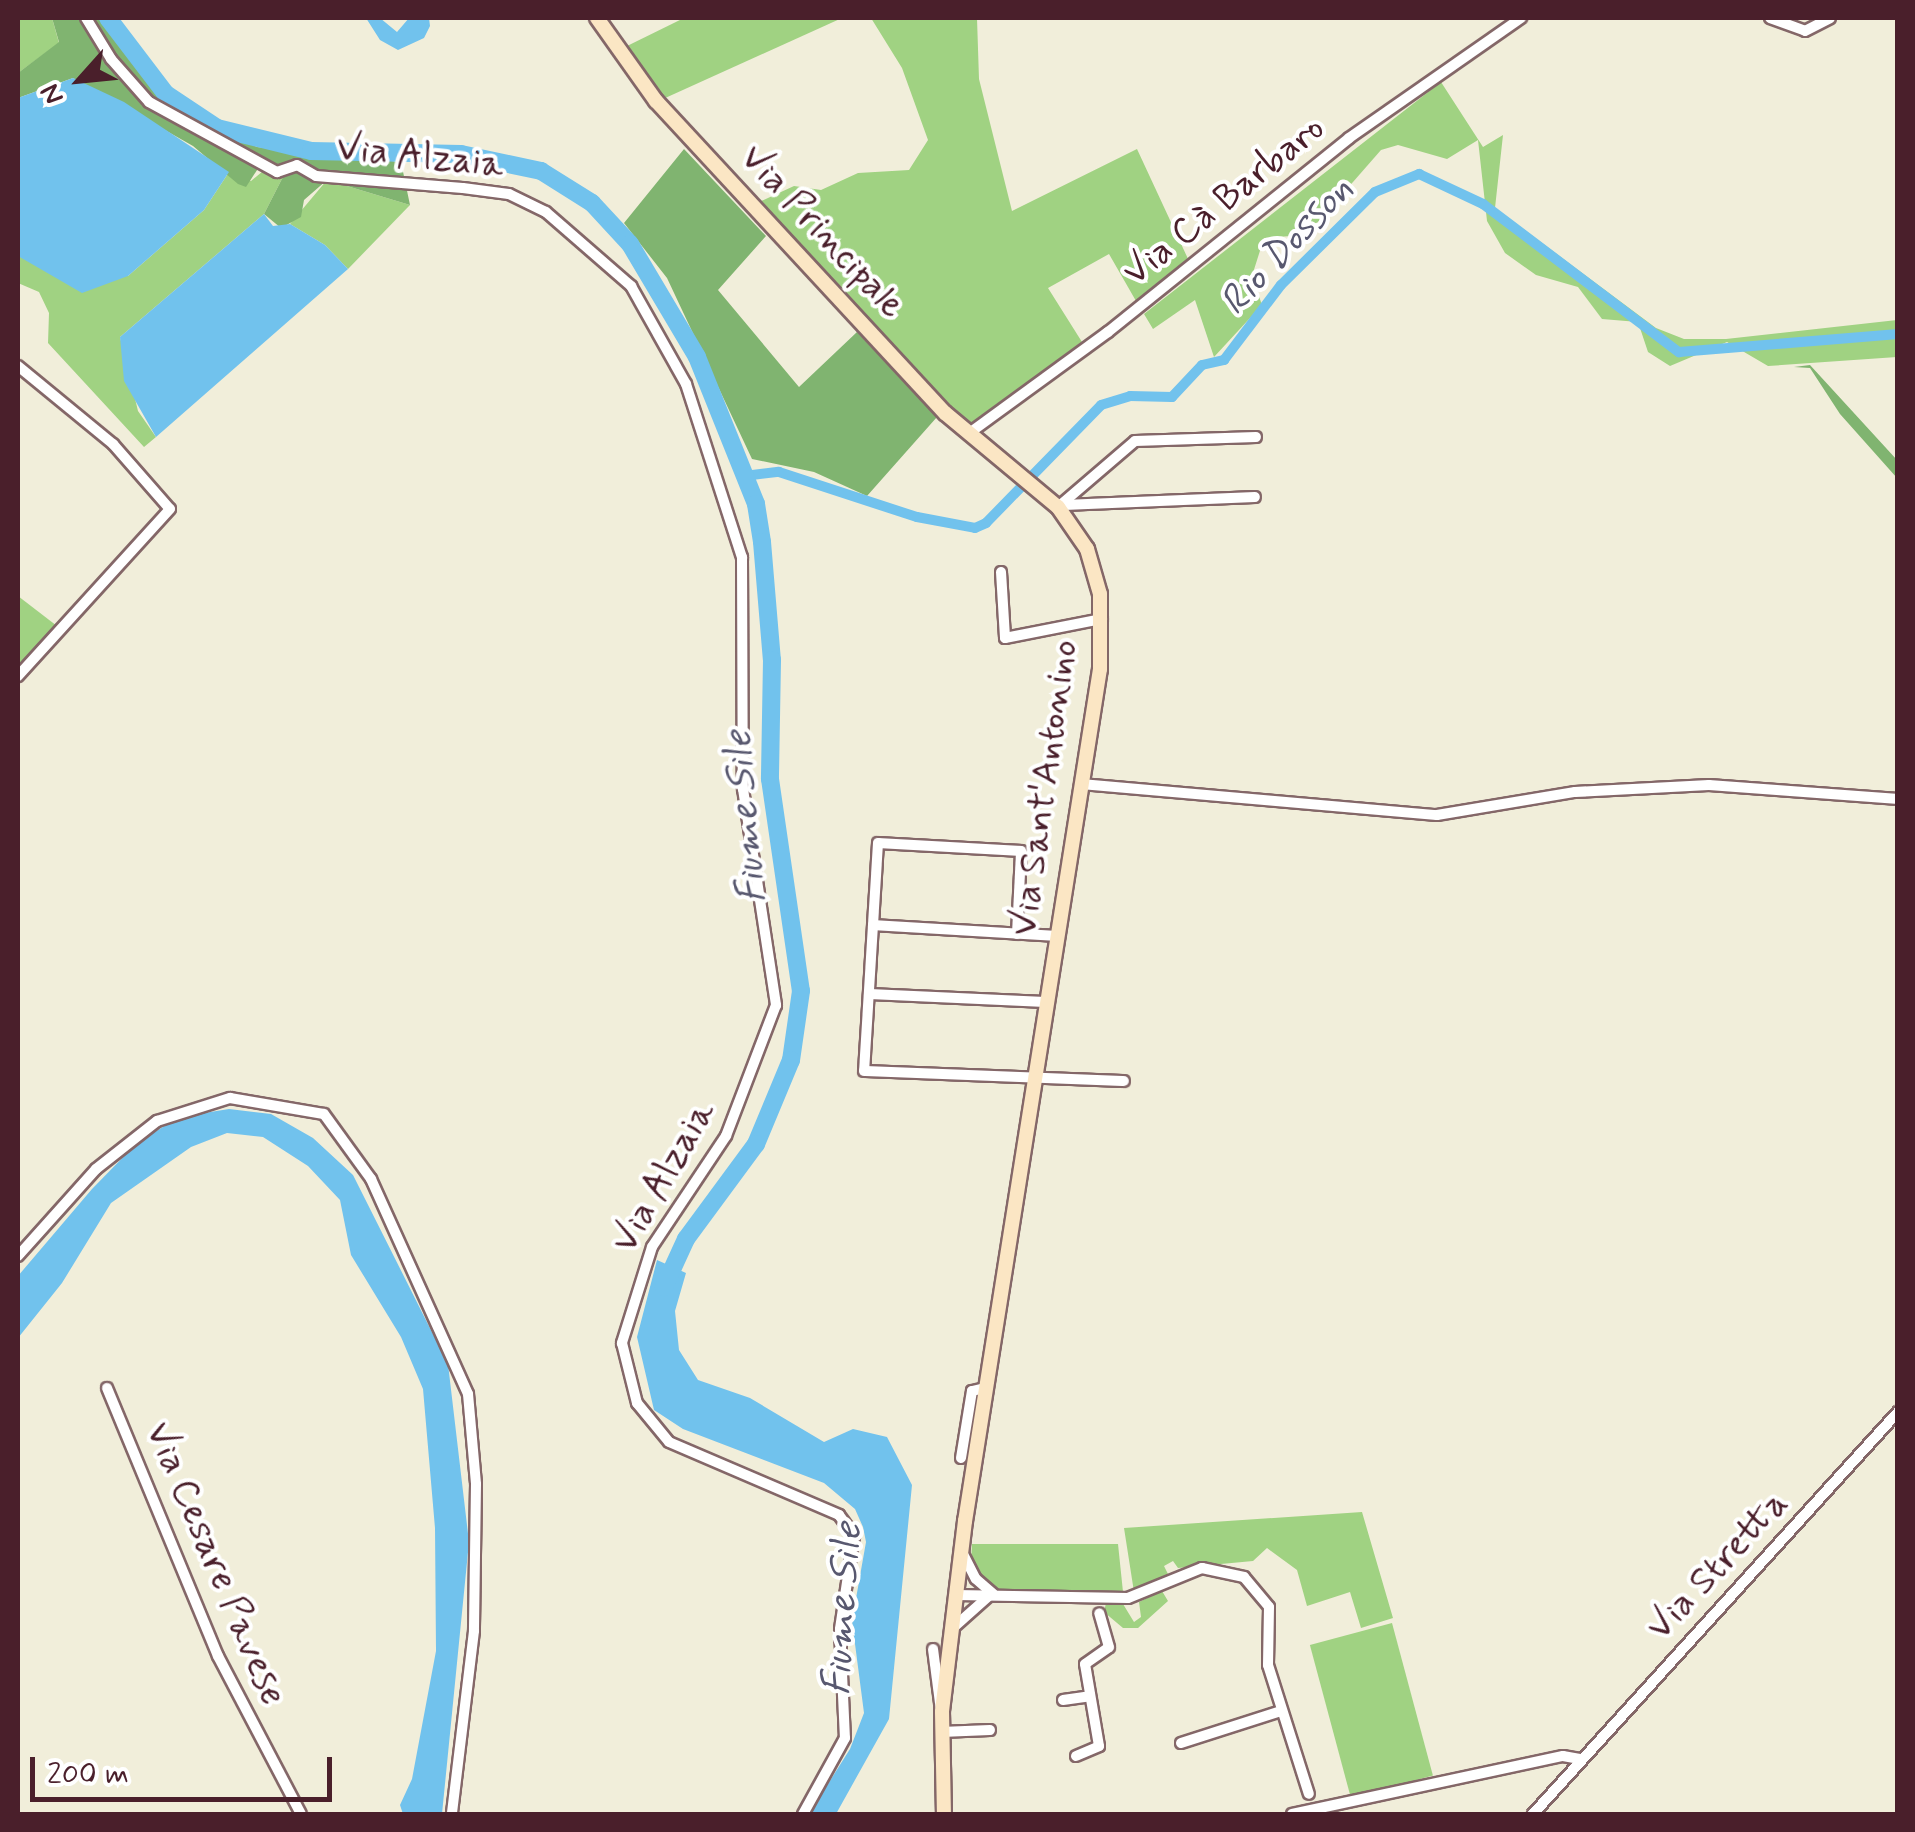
<!DOCTYPE html>
<meta charset="utf-8">
<style>
body{margin:0}
#map{position:relative;width:1915px;height:1832px;overflow:hidden;background:#f1eeda;font-family:Mynerve,sans-serif}
div>[style]{position:absolute}
.green>*{inset:0;background:#a0d282;transform-origin:0 0}
.forest>*{inset:0;background:#80b470}
.water>*{inset:0;background:#71c2ed}
.canal>*{height:10px;margin:-5px;padding:0 5px;transform-origin:5px;border-radius:5px;background:#71c2ed}
.river>*{height:18px;margin:-9px;padding:0 9px;transform-origin:9px;border-radius:9px;background:#71c2ed}
.roads{filter:drop-shadow(2px 0 #846768) drop-shadow(-2px 0 #846768) drop-shadow(0 2px #846768) drop-shadow(0 -2px #846768)}
.street>*{height:10px;margin:-5px;padding:0 5px;transform-origin:5px;border-radius:5px;background:#fff}
.secondary>*{height:14px;margin:-7px;padding:0 7px;transform-origin:7px;border-radius:7px;background:#fbe6c4}
span{translate:-50% -50%;white-space:nowrap;text-align:center;line-height:1.15;-webkit-text-stroke:8px #fff;paint-order:stroke}
.street-label{font-size:38px;color:#4a1f2b}
.water-label{font-size:40px;color:#58586f;font-style:italic}
.frame{position:absolute;inset:0;border:20px solid #4a1f2b;pointer-events:none}
.north{position:absolute;left:30px;top:30px;width:100px;height:100px;-webkit-text-stroke:8px #fff;paint-order:stroke;rotate:243deg;font-size:28px;font-weight:700;line-height:40px;text-align:center;color:#4a1f2b}
.north::after{content:'';display:block;margin:auto;width:35px;height:45px;background:#4a1f2b;clip-path:polygon(50% 0,100% 100%,50% 72%,0 100%)}
.scale{position:absolute;left:30px;top:1757px;width:302px;height:45px;box-sizing:border-box;border:5px solid #4a1f2b;border-top:0;padding-left:12px;font-size:30px;line-height:35px;white-space:nowrap;color:#4a1f2b;-webkit-text-stroke:8px #fff;paint-order:stroke}
</style>
<div id="map">
<div class="green">
<i style="clip-path:polygon(18px 18px,52px 18px,59px 43px,18px 73px)"></i>
<i style="clip-path:polygon(684px 18px,842px 18px,663px 99px,625px 47px)"></i>
<i style="clip-path:polygon(871px 18px,977px 18px,979px 79px,1012px 211px,1137px 149px,1189px 261px,1136px 301px,1109px 254px,1048px 288px,1082px 342px,969px 425px,759px 202px,794px 186px,821px 190px,858px 173px,909px 170px,928px 140px,902px 68px)"></i>
<i style="clip-path:polygon(1441px 82px,1483px 147px,1503px 135px,1495px 208px,1656px 328px,1684px 339px,1726px 339px,1897px 320px,1897px 357px,1768px 366px,1727px 342px,1670px 366px,1648px 352px,1638px 322px,1602px 319px,1578px 287px,1536px 275px,1505px 253px,1487px 221px,1478px 140px,1447px 159px,1398px 145px,1381px 150px,1318px 222px,1291px 236px,1264px 238px,1252px 276px,1262px 305px,1214px 357px,1195px 300px,1153px 329px,1144px 314px)"></i>
<i style="clip-path:polygon(274px 162px,286px 171px,264px 214px,120px 337px,138px 411px,156px 437px,144px 447px,48px 343px,49px 313px,39px 292px,18px 283px,18px 256px,128px 276px,204px 210px,229px 172px,251px 181px)"></i>
<i style="clip-path:polygon(327px 180px,410px 205px,348px 269px,325px 245px,290px 224px)"></i>
<i style="clip-path:polygon(18px 596px,57px 626px,18px 670px)"></i>
<i style="clip-path:polygon(1362px 1512px,1393px 1618px,1361px 1628px,1350px 1592px,1307px 1606px,1297px 1570px,1267px 1548px,1253px 1561px,1178px 1568px,1173px 1561px,1164px 1566px,1169px 1576px,1134px 1592px,1124px 1528px)"></i>
<i style="clip-path:polygon(972px 1544px,1118px 1544px,1123px 1592px,996px 1589px,983px 1582px,971px 1562px)"></i>
<i style="clip-path:polygon(1162px 1591px,1168px 1601px,1138px 1628px,1123px 1628px,1104px 1612px,1106px 1603px,1123px 1604px,1134px 1622px,1141px 1617px,1139px 1602px)"></i>
<i style="left:1392px;top:1623px;width:158px;height:85px;rotate:75deg"></i>
</div>
<div class="forest">
<i style="clip-path:polygon(52px 18px,100px 18px,167px 99px,257px 147px,401px 162px,410px 205px,327px 180px,304px 200px,301px 217px,281px 228px,264px 214px,286px 171px,282px 164px,259px 167px,246px 187px,238px 184px,193px 146px,73px 78px,18px 98px,18px 73px,59px 42px)"></i>
<i style="clip-path:polygon(684px 149px,766px 236px,718px 290px,799px 387px,857px 332px,937px 417px,867px 496px,814px 472px,752px 459px,667px 278px,624px 223px)"></i>
<i style="clip-path:polygon(1810px 365px,1897px 460px,1897px 478px,1840px 414px,1810px 368px,1794px 367px)"></i>
</div>
<div class="water">
<i style="clip-path:polygon(366px 18px,380px 18px,397px 32px,409px 18px,429px 18px,430px 26px,424px 38px,398px 50px,380px 40px)"></i>
<i style="clip-path:polygon(73px 78px,124px 102px,229px 172px,204px 210px,128px 276px,82px 293px,18px 256px,18px 98px)"></i>
<i style="clip-path:polygon(264px 214px,273px 226px,290px 224px,325px 245px,348px 269px,156px 437px,124px 381px,120px 337px)"></i>
<i style="clip-path:polygon(229px 1109px,271px 1114px,313px 1138px,353px 1175px,448px 1364px,469px 1542px,442px 1814px,403px 1814px,400px 1805px,412px 1779px,436px 1651px,435px 1528px,423px 1389px,401px 1337px,351px 1255px,340px 1200px,308px 1166px,263px 1137px,227px 1133px,191px 1147px,111px 1203px,62px 1283px,18px 1338px,18px 1276px,92px 1189px,137px 1143px,179px 1117px)"></i>
<i style="clip-path:polygon(657px 1260px,686px 1273px,675px 1311px,679px 1350px,698px 1380px,750px 1398px,824px 1442px,853px 1429px,887px 1437px,912px 1485px,889px 1719px,836px 1814px,809px 1814px,850px 1749px,864px 1713px,852px 1621px,866px 1542px,863px 1527px,855px 1509px,824px 1483px,683px 1429px,654px 1410px,637px 1337px)"></i>
</div>
<div class="canal">
<i style="left:744px;top:476px;width:35px;rotate:-7deg"></i>
<i style="left:779px;top:472px;width:145px;rotate:18.1deg"></i>
<i style="left:917px;top:517px;width:59px;rotate:10.7deg"></i>
<i style="left:975px;top:528px;width:12px;rotate:-24deg"></i>
<i style="left:986px;top:523px;width:165px;rotate:-45.7deg"></i>
<i style="left:1101px;top:405px;width:30px;rotate:-17deg"></i>
<i style="left:1130px;top:396px;width:42px;rotate:1.4deg"></i>
<i style="left:1172px;top:397px;width:44px;rotate:-46.8deg"></i>
<i style="left:1202px;top:365px;width:23px;rotate:-13deg"></i>
<i style="left:1224px;top:360px;width:94px;rotate:-52.8deg"></i>
<i style="left:1281px;top:285px;width:132px;rotate:-44.7deg"></i>
<i style="left:1375px;top:192px;width:48px;rotate:-22.2deg"></i>
<i style="left:1419px;top:174px;width:71px;rotate:25.1deg"></i>
<i style="left:1483px;top:204px;width:246px;rotate:37.1deg"></i>
<i style="left:1679px;top:352px;width:220px;rotate:-4.7deg"></i>
</div>
<div class="river">
<i style="left:108px;top:18px;width:96px;rotate:52.7deg"></i>
<i style="left:166px;top:94px;width:61px;rotate:33.7deg"></i>
<i style="left:217px;top:128px;width:97px;rotate:13.7deg"></i>
<i style="left:311px;top:151px;width:150px;rotate:1.1deg"></i>
<i style="left:461px;top:154px;width:82px;rotate:12deg"></i>
<i style="left:541px;top:171px;width:60px;rotate:32.1deg"></i>
<i style="left:592px;top:203px;width:56px;rotate:47.2deg"></i>
<i style="left:630px;top:244px;width:131px;rotate:59.3deg"></i>
<i style="left:697px;top:357px;width:158px;rotate:68.1deg"></i>
<i style="left:756px;top:504px;width:38px;rotate:81deg"></i>
<i style="left:762px;top:542px;width:118px;rotate:85.2deg"></i>
<i style="left:772px;top:660px;width:119px;rotate:91deg"></i>
<i style="left:770px;top:779px;width:214px;rotate:81.7deg"></i>
<i style="left:801px;top:991px;width:70px;rotate:98.2deg"></i>
<i style="left:791px;top:1060px;width:91px;rotate:112.6deg"></i>
<i style="left:756px;top:1144px;width:118px;rotate:126.4deg"></i>
<i style="left:686px;top:1239px;width:53px;rotate:114.6deg"></i>
</div>
<div class="roads">
<div class="street">
<i style="left:86px;top:18px;width:48px;rotate:58.6deg"></i>
<i style="left:111px;top:59px;width:57px;rotate:48.5deg"></i>
<i style="left:149px;top:102px;width:146px;rotate:28.7deg"></i>
<i style="left:277px;top:172px;width:21px;rotate:-19deg"></i>
<i style="left:297px;top:165px;width:22px;rotate:30deg"></i>
<i style="left:316px;top:176px;width:147px;rotate:4.7deg"></i>
<i style="left:463px;top:188px;width:46px;rotate:7.4deg"></i>
<i style="left:509px;top:194px;width:41px;rotate:25.9deg"></i>
<i style="left:546px;top:212px;width:113px;rotate:41deg"></i>
<i style="left:631px;top:286px;width:112px;rotate:60.7deg"></i>
<i style="left:686px;top:384px;width:182px;rotate:72.1deg"></i>
<i style="left:742px;top:557px;width:232px;rotate:89.8deg"></i>
<i style="left:743px;top:789px;width:219px;rotate:81.3deg"></i>
<i style="left:776px;top:1005px;width:140px;rotate:110.9deg"></i>
<i style="left:726px;top:1136px;width:133px;rotate:123.7deg"></i>
<i style="left:652px;top:1247px;width:101px;rotate:107.4deg"></i>
<i style="left:622px;top:1343px;width:62px;rotate:76deg"></i>
<i style="left:637px;top:1403px;width:50px;rotate:50.6deg"></i>
<i style="left:669px;top:1442px;width:185px;rotate:23.2deg"></i>
<i style="left:839px;top:1515px;width:26px;rotate:54deg"></i>
<i style="left:854px;top:1536px;width:94px;rotate:98.6deg"></i>
<i style="left:840px;top:1629px;width:109px;rotate:87.4deg"></i>
<i style="left:845px;top:1738px;width:87px;rotate:118.9deg"></i>
<i style="left:1770px;top:18px;width:37px;rotate:20deg"></i>
<i style="left:1805px;top:31px;width:28px;rotate:-27deg"></i>
<i style="left:18px;top:366px;width:123px;rotate:39.4deg"></i>
<i style="left:113px;top:444px;width:86px;rotate:48.8deg"></i>
<i style="left:170px;top:509px;width:226px;rotate:132.3deg"></i>
<i style="left:968px;top:434px;width:173px;rotate:-36.1deg"></i>
<i style="left:1108px;top:332px;width:309px;rotate:-38.8deg"></i>
<i style="left:1349px;top:138px;width:210px;rotate:-34.9deg"></i>
<i style="left:1064px;top:505px;width:191px;rotate:-2.4deg"></i>
<i style="left:1058px;top:507px;width:101px;rotate:-40.6deg"></i>
<i style="left:1135px;top:441px;width:121px;rotate:-1.9deg"></i>
<i style="left:1001px;top:572px;width:66px;rotate:86.5deg"></i>
<i style="left:1005px;top:638px;width:99px;rotate:-11.1deg"></i>
<i style="left:1081px;top:784px;width:357px;rotate:5deg"></i>
<i style="left:1437px;top:815px;width:140px;rotate:-9.5deg"></i>
<i style="left:1575px;top:792px;width:134px;rotate:-3deg"></i>
<i style="left:1709px;top:785px;width:190px;rotate:4.2deg"></i>
<i style="left:873px;top:925px;width:184px;rotate:3.4deg"></i>
<i style="left:1017px;top:934px;width:83px;rotate:-87.2deg"></i>
<i style="left:1021px;top:851px;width:143px;rotate:-176.8deg"></i>
<i style="left:878px;top:843px;width:228px;rotate:93.5deg"></i>
<i style="left:864px;top:1071px;width:260px;rotate:2.2deg"></i>
<i style="left:869px;top:994px;width:177px;rotate:2.6deg"></i>
<i style="left:18px;top:1256px;width:117px;rotate:-48.1deg"></i>
<i style="left:96px;top:1169px;width:78px;rotate:-38.2deg"></i>
<i style="left:157px;top:1121px;width:77px;rotate:-17.5deg"></i>
<i style="left:230px;top:1098px;width:95px;rotate:9.7deg"></i>
<i style="left:324px;top:1114px;width:80px;rotate:54.1deg"></i>
<i style="left:371px;top:1179px;width:236px;rotate:65.7deg"></i>
<i style="left:468px;top:1394px;width:90px;rotate:84.9deg"></i>
<i style="left:476px;top:1484px;width:147px;rotate:90.8deg"></i>
<i style="left:474px;top:1631px;width:184px;rotate:96.9deg"></i>
<i style="left:107px;top:1388px;width:290px;rotate:67.5deg"></i>
<i style="left:218px;top:1656px;width:178px;rotate:62.3deg"></i>
<i style="left:961px;top:1458px;width:68px;rotate:-80.7deg"></i>
<i style="left:972px;top:1391px;width:13px;rotate:-13deg"></i>
<i style="left:962px;top:1552px;width:30px;rotate:63deg"></i>
<i style="left:976px;top:1579px;width:23px;rotate:41deg"></i>
<i style="left:956px;top:1595px;width:172px;rotate:1deg"></i>
<i style="left:1128px;top:1598px;width:80px;rotate:-22.1deg"></i>
<i style="left:1202px;top:1568px;width:43px;rotate:12.1deg"></i>
<i style="left:1244px;top:1577px;width:39px;rotate:50deg"></i>
<i style="left:1269px;top:1607px;width:58px;rotate:91deg"></i>
<i style="left:1268px;top:1665px;width:135px;rotate:72.4deg"></i>
<i style="left:954px;top:1627px;width:48px;rotate:-41.6deg"></i>
<i style="left:933px;top:1649px;width:63px;rotate:82.6deg"></i>
<i style="left:1063px;top:1700px;width:27px;rotate:-8deg"></i>
<i style="left:941px;top:1732px;width:49px;rotate:-2.3deg"></i>
<i style="left:1181px;top:1743px;width:105px;rotate:-17.7deg"></i>
<i style="left:1076px;top:1756px;width:25px;rotate:-23deg"></i>
<i style="left:1099px;top:1746px;width:83px;rotate:-99.7deg"></i>
<i style="left:1085px;top:1664px;width:29px;rotate:-35deg"></i>
<i style="left:1109px;top:1647px;width:35px;rotate:-106deg"></i>
<i style="left:1292px;top:1814px;width:277px;rotate:-12.1deg"></i>
<i style="left:1563px;top:1756px;width:17px;rotate:10deg"></i>
<i style="left:1533px;top:1814px;width:543px;rotate:-47.76deg"></i>
</div>
<div class="secondary">
<i style="left:597px;top:18px;width:102px;rotate:54.6deg"></i>
<i style="left:656px;top:101px;width:425px;rotate:47.2deg"></i>
<i style="left:945px;top:413px;width:147px;rotate:39.8deg"></i>
<i style="left:1058px;top:507px;width:51px;rotate:55.4deg"></i>
<i style="left:1087px;top:549px;width:47px;rotate:73.9deg"></i>
<i style="left:1100px;top:594px;width:75px;rotate:90deg"></i>
<i style="left:1100px;top:669px;width:863px;rotate:99deg"></i>
<i style="left:965px;top:1521px;width:192px;rotate:96.9deg"></i>
<i style="left:942px;top:1712px;width:102px;rotate:88.9deg"></i>
</div>
</div>
<div class="street-label">
<span style="left:420px;top:157px;rotate:6deg">Via Alzaia</span>
<span style="left:1224px;top:201px;rotate:-39deg">Via Cà Barbaro</span>
<span style="left:822px;top:232px;rotate:47deg">Via Principale</span>
<span style="left:1045px;top:788px;rotate:-82deg">Via Sant'Antonino</span>
<span style="left:664px;top:1177px;rotate:-60deg">Via Alzaia</span>
<span style="left:215px;top:1564px;rotate:67deg">Via Cesare Pavese</span>
<span style="left:1718px;top:1566px;rotate:-47deg">Via Stretta</span>
</div>
<div class="water-label">
<span style="left:1287px;top:246px;rotate:-47deg">Rio Dosson</span>
<span style="left:746px;top:817px;rotate:-95deg">Fiume Sile</span>
<span style="left:843px;top:1609px;rotate:-86deg">Fiume Sile</span>
</div>
<div class="frame"></div>
<div class="north">N</div>
<div class="scale">200 m</div>
</div>
